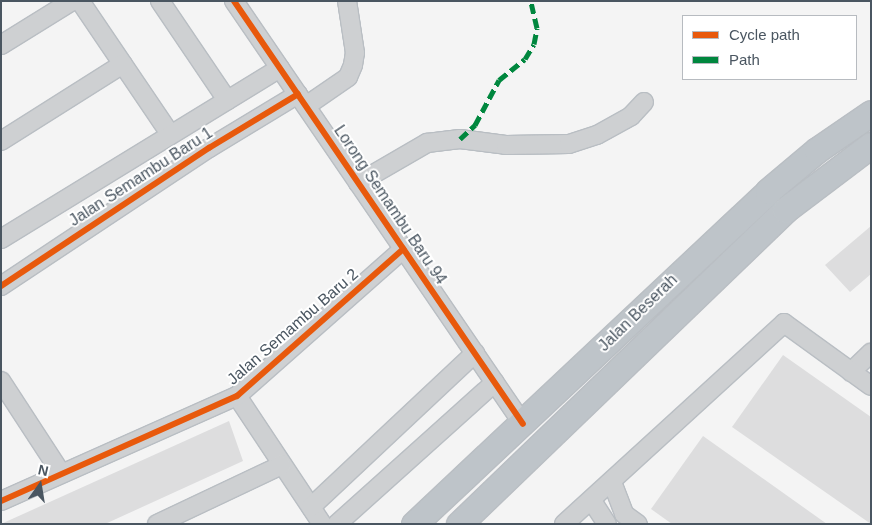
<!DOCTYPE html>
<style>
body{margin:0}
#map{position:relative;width:872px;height:525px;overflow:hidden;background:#f4f4f4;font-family:Arial,sans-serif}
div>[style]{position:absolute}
.building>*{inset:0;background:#ddddde}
.roads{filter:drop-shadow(1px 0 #b9bec3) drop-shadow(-1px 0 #b9bec3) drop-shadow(0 1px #b9bec3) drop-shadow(0 -1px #b9bec3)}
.minor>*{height:18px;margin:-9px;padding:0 9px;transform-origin:9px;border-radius:9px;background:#ced0d2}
.highway>*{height:25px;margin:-12.5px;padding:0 12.5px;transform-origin:12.5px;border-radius:12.5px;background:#bec4c9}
.quiet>*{height:5px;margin-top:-2.5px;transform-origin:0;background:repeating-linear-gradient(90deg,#00873e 0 10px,transparent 0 15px)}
.cycleway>*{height:6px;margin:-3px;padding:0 3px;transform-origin:3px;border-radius:3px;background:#e8590c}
span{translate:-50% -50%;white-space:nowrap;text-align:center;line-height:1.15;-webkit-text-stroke:4px #fff;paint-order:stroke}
.street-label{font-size:16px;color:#4a5661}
.frame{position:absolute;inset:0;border:2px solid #4a5661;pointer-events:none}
.legend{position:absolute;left:682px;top:15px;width:175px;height:65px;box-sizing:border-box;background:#fff;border:1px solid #b7bbc0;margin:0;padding:6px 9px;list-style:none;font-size:15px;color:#4a5661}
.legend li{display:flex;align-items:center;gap:10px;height:25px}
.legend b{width:25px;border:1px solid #b7bbc0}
.north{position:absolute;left:15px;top:460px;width:50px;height:50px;-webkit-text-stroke:4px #fff;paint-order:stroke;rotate:13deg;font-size:14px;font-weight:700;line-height:20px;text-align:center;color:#4a5661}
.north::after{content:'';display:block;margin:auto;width:18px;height:22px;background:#4a5661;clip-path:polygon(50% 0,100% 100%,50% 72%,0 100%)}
</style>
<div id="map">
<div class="building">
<i style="clip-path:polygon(871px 226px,871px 274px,850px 292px,825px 265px)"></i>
<i style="clip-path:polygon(783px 355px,871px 417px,871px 524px,732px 427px)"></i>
<i style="clip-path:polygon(229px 421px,243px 461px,105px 524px,1px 524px)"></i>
<i style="clip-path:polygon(703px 436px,827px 524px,672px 524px,651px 509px)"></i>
</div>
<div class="roads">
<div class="minor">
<i style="left:80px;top:1px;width:161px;rotate:55.9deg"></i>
<i style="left:160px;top:1px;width:120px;rotate:55.9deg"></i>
<i style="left:234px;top:1px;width:512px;rotate:55.66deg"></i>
<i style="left:1px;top:45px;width:84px;rotate:-31.8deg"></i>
<i style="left:306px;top:106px;width:51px;rotate:-34.6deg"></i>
<i style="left:348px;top:77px;width:13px;rotate:-67deg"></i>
<i style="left:353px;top:65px;width:12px;rotate:-81deg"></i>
<i style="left:355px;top:53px;width:53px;rotate:-98.7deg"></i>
<i style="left:1px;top:141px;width:144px;rotate:-32.3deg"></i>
<i style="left:358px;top:183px;width:80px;rotate:-30.1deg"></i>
<i style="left:427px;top:143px;width:33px;rotate:-7deg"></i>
<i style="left:460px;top:139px;width:46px;rotate:7.4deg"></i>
<i style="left:506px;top:145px;width:63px;rotate:-0.9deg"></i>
<i style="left:569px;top:144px;width:29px;rotate:-18deg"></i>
<i style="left:597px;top:135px;width:39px;rotate:-29deg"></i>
<i style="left:631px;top:116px;width:19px;rotate:-47deg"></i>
<i style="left:1px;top:239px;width:327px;rotate:-31.5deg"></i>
<i style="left:1px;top:286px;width:250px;rotate:-33.6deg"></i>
<i style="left:209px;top:148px;width:104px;rotate:-31.2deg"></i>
<i style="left:851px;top:372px;width:28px;rotate:-44deg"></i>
<i style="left:1px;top:381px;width:110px;rotate:56.9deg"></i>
<i style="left:237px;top:396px;width:154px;rotate:56.4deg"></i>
<i style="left:612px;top:482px;width:34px;rotate:69deg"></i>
<i style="left:624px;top:514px;width:17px;rotate:36deg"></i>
<i style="left:1px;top:501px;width:258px;rotate:-24deg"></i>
<i style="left:237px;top:396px;width:222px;rotate:-41.5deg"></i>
<i style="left:592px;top:501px;width:27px;rotate:57deg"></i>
<i style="left:311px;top:507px;width:225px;rotate:-43.2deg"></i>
<i style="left:157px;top:524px;width:138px;rotate:-25.3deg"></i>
<i style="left:337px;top:524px;width:212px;rotate:-41.9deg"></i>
<i style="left:564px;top:524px;width:298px;rotate:-42.4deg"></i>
<i style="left:784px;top:323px;width:107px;rotate:35.9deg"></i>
</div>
<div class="highway">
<i style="left:414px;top:524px;width:486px;rotate:-43.2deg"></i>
<i style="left:768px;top:191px;width:64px;rotate:-39.9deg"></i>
<i style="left:817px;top:150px;width:65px;rotate:-34.4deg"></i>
<i style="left:459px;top:524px;width:453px;rotate:-43.9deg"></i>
<i style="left:785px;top:210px;width:108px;rotate:-37.1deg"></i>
</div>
</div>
<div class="quiet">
<i style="left:460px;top:139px;width:21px;rotate:-43deg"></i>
<i style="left:475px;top:125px;width:51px;rotate:-61.9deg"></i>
<i style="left:499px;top:80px;width:33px;rotate:-39deg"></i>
<i style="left:525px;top:59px;width:17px;rotate:-59deg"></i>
<i style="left:534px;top:44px;width:16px;rotate:-79deg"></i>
<i style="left:537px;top:28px;width:28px;rotate:-103deg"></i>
</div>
<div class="cycleway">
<i style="left:234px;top:1px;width:512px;rotate:55.66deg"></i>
<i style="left:1px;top:286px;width:250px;rotate:-33.6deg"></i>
<i style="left:209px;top:148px;width:104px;rotate:-31.2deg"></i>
<i style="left:1px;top:501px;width:258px;rotate:-24deg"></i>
<i style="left:237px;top:396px;width:222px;rotate:-41.5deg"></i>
</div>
<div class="street-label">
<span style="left:141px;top:177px;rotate:-33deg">Jalan Semambu Baru 1</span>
<span style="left:390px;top:205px;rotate:56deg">Lorong Semambu Baru 94</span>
<span style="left:638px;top:313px;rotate:-44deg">Jalan Beserah</span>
<span style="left:293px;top:327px;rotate:-41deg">Jalan Semambu Baru 2</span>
</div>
<div class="frame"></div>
<ul class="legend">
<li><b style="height:6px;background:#e8590c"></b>Cycle path</li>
<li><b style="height:6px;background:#00873e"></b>Path</li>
</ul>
<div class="north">N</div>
</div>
